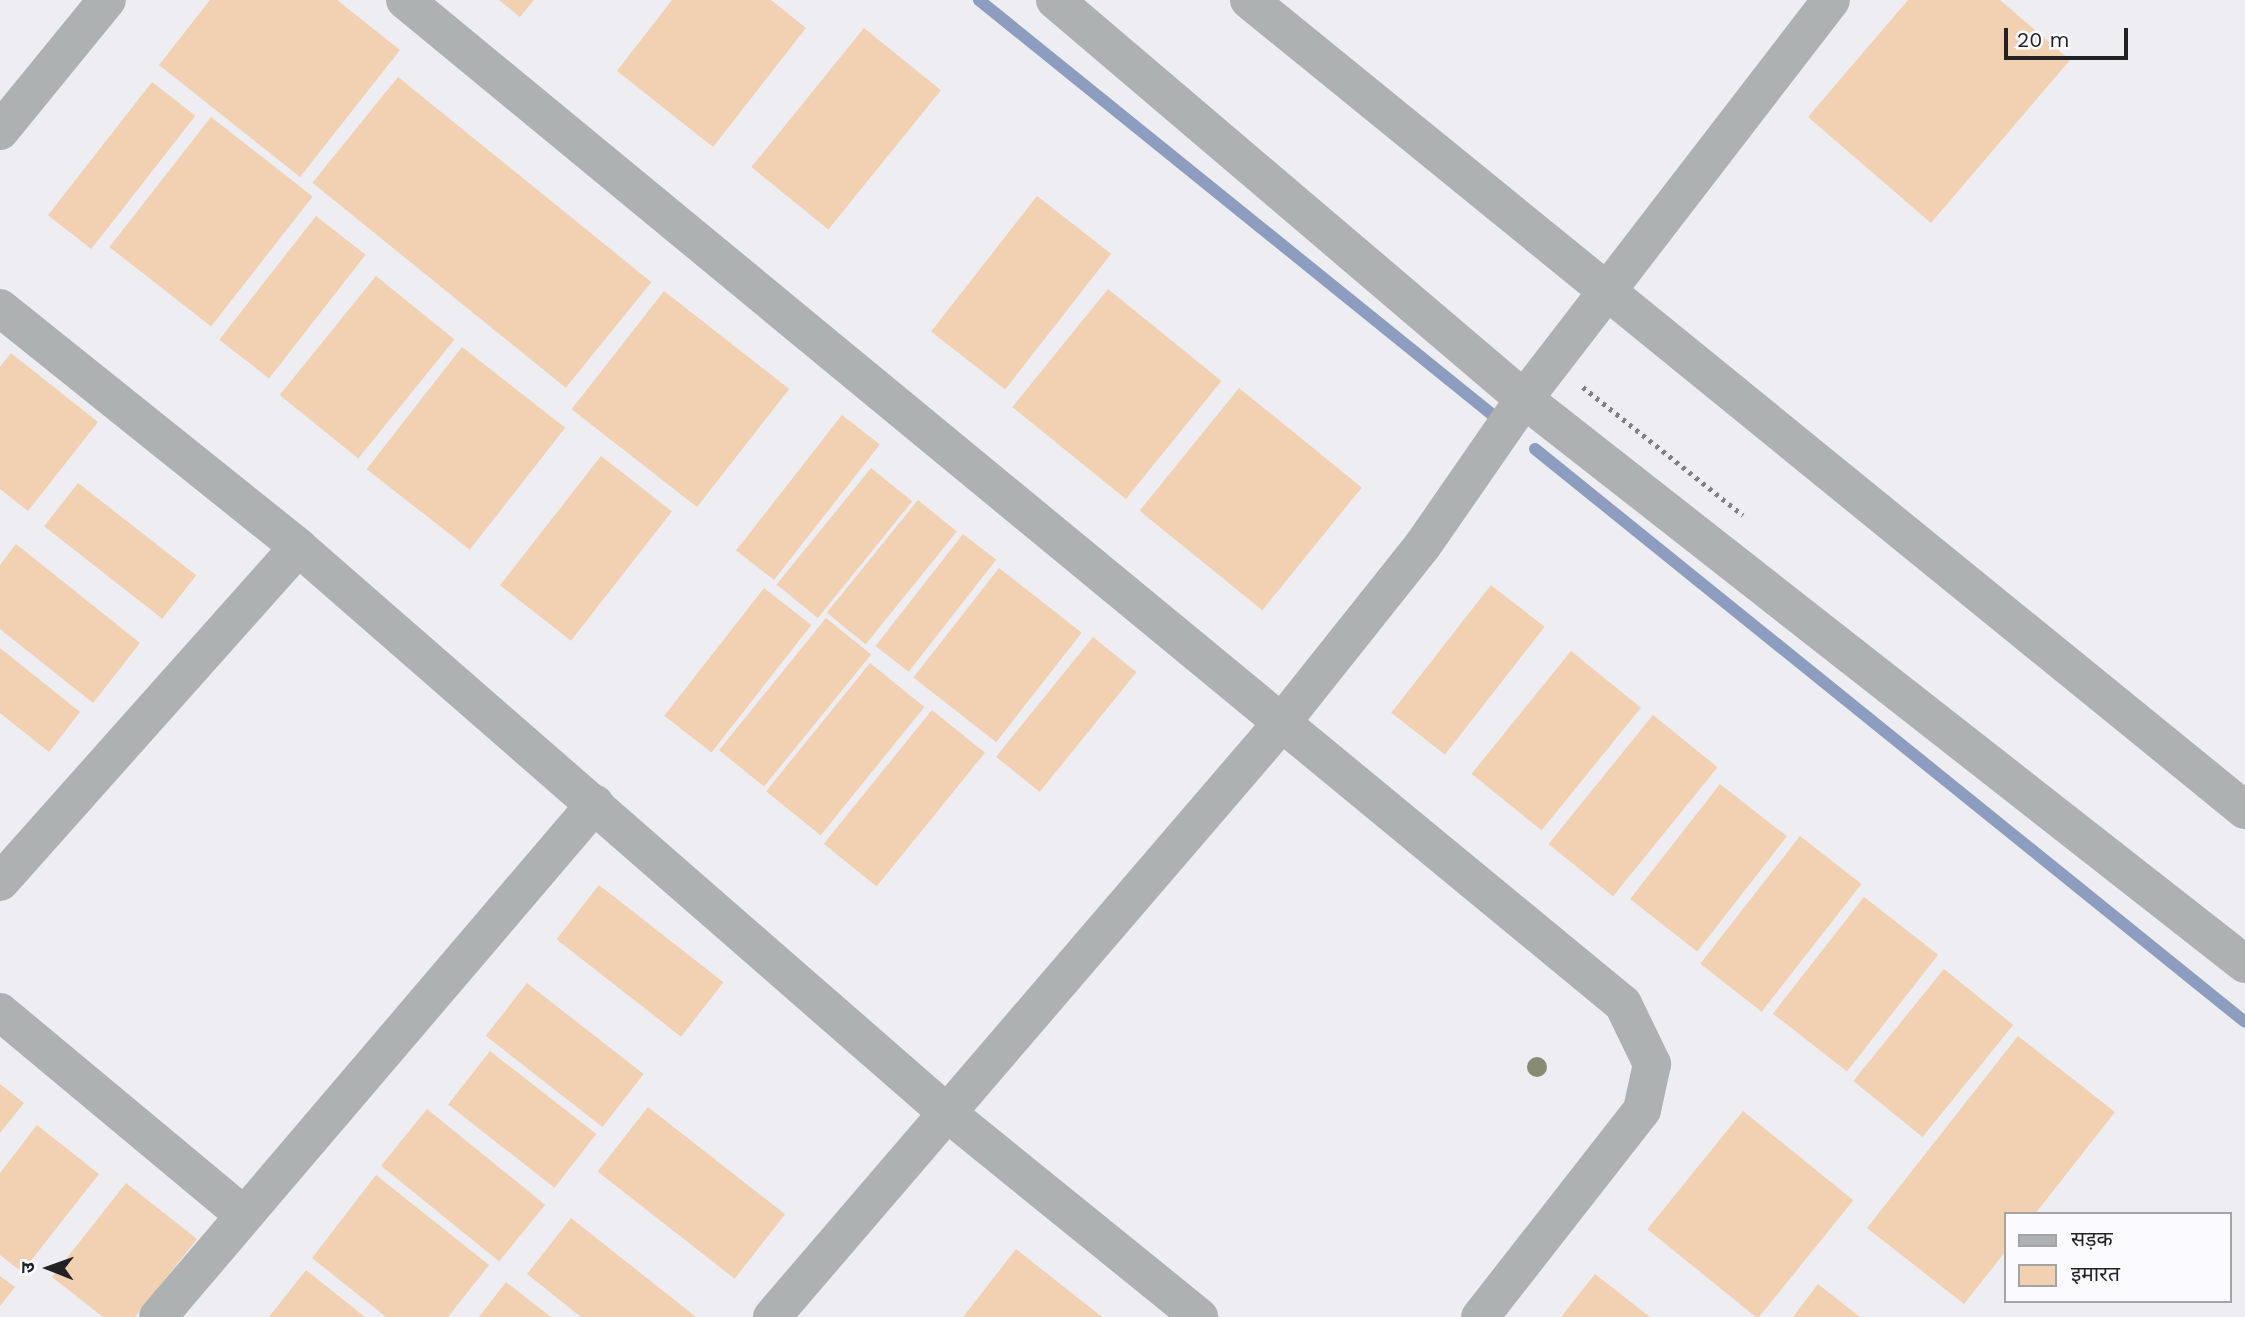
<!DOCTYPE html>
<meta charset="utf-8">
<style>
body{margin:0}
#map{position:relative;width:2245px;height:1317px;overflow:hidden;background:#ededf2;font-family:"Work Sans","Noto Sans Devanagari",sans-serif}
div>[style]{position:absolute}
.stream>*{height:12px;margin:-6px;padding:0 6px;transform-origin:6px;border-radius:6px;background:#8c9dc0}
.building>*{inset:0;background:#f1d1b2;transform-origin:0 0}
.path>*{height:4.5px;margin-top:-2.25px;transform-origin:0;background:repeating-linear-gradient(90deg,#808083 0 3.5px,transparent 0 8.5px)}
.minor>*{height:38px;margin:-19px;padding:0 19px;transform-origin:19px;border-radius:19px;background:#aeb1b1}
.trees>*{width:20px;height:20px;margin:-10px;border-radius:50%;background:#868b74}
span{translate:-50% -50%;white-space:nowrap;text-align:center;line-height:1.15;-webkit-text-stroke:5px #fafaff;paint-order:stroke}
.legend{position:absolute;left:2004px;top:1212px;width:228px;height:91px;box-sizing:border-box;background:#fafaff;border:2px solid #a4a4a7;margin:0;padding:9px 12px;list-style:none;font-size:21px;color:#222224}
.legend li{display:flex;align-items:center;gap:14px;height:35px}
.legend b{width:35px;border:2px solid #a4a4a7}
.north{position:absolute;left:14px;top:1233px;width:70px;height:70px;-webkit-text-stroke:5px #fafaff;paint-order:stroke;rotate:271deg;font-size:19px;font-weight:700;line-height:28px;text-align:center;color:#222224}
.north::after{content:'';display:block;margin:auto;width:24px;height:32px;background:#222224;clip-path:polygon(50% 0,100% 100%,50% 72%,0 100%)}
.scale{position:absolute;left:2004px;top:28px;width:124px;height:32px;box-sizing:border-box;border:4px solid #222224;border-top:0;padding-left:9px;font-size:21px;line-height:24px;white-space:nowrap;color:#222224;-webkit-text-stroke:5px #fafaff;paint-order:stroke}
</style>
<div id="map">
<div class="stream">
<i style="left:979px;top:0;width:662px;rotate:38.93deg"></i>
<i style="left:1535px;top:449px;width:912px;rotate:38.9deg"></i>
</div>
<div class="building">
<i style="clip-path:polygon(210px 0,337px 0,400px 50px,300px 177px,159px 65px)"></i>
<i style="clip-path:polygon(499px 0,534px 0,520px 17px)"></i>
<i style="clip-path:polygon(672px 0,771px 0,806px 28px,713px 147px,617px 71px)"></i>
<i style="clip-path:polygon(1908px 0,2000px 0,2070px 60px,1931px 223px,1808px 117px)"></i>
<i style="left:864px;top:28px;width:99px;height:179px;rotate:39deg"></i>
<i style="left:398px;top:77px;width:326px;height:136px;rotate:39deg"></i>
<i style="left:152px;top:82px;width:55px;height:169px;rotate:38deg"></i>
<i style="left:211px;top:117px;width:129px;height:165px;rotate:38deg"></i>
<i style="left:1037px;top:196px;width:94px;height:172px;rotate:38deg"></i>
<i style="left:316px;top:216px;width:63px;height:157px;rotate:38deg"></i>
<i style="left:376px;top:276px;width:101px;height:153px;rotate:39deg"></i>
<i style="left:1108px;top:289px;width:146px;height:152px;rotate:39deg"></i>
<i style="left:664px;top:291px;width:159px;height:150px;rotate:38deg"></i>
<i style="left:462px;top:347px;width:131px;height:155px;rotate:38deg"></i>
<i style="clip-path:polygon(11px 353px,98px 422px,28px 511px,0 489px,0 367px)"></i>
<i style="left:1239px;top:388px;width:158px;height:158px;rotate:39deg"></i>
<i style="left:842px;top:415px;width:48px;height:172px;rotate:38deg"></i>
<i style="left:601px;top:456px;width:90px;height:164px;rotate:38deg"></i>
<i style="left:871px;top:468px;width:53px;height:150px;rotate:39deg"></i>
<i style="left:78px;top:483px;width:150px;height:55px;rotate:38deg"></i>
<i style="left:918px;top:500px;width:50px;height:145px;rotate:39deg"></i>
<i style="left:963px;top:534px;width:42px;height:142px;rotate:38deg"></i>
<i style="clip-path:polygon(16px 544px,140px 643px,93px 703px,0 629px,0 565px)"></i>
<i style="left:999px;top:568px;width:105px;height:139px;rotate:38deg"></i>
<i style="left:1491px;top:585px;width:68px;height:162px;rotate:38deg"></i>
<i style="left:764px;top:588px;width:60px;height:162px;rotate:38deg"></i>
<i style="left:826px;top:618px;width:58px;height:170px;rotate:39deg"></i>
<i style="left:1093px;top:637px;width:56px;height:154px;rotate:39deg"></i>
<i style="clip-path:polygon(0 648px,80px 712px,49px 752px,0 713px)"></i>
<i style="left:1571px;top:651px;width:90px;height:158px;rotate:39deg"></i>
<i style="left:870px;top:663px;width:70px;height:165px;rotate:39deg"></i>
<i style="left:932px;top:710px;width:68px;height:172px;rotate:39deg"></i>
<i style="left:1653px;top:715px;width:83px;height:166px;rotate:39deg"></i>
<i style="left:1720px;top:784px;width:85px;height:146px;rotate:38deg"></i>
<i style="left:1800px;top:836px;width:78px;height:162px;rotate:38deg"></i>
<i style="left:599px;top:885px;width:158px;height:69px;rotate:38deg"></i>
<i style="left:1864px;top:897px;width:94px;height:148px;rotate:38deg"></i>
<i style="left:1944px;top:969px;width:89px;height:144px;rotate:39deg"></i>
<i style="left:527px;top:983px;width:148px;height:67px;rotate:38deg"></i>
<i style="clip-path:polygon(2018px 1036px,2115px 1112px,2035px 1214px,2005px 1214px,2005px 1252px,1964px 1304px,1867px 1228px)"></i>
<i style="left:490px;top:1051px;width:135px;height:68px;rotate:38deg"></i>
<i style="clip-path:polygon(0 1084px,24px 1103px,0 1133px)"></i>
<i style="left:648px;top:1107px;width:174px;height:82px;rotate:38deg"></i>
<i style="left:427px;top:1109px;width:152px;height:73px;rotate:39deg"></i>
<i style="left:1743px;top:1111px;width:142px;height:152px;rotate:39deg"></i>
<i style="clip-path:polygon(37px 1125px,99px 1174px,22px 1272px,0 1255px,0 1173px)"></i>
<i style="clip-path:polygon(376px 1175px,489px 1265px,448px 1317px,386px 1317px,312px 1258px)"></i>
<i style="clip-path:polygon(126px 1183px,197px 1239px,135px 1317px,103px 1317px,52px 1277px)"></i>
<i style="clip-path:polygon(571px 1218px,696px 1317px,581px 1317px,527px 1274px)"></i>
<i style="clip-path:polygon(1016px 1249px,1102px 1317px,963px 1317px)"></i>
<i style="clip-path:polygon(306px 1270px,365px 1317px,269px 1317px)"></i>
<i style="clip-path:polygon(1595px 1274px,1650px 1317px,1561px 1317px)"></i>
<i style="clip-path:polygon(0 1276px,15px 1287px,0 1306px)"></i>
<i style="clip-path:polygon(506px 1282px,551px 1317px,479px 1317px)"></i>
<i style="clip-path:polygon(1818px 1284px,1860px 1317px,1793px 1317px)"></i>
</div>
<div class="path">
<i style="left:1583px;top:387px;width:205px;rotate:38.7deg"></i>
</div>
<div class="minor">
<i style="left:405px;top:0;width:1578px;rotate:39.5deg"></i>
<i style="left:1623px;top:1004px;width:67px;rotate:64.2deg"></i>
<i style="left:1652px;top:1064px;width:47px;rotate:102.3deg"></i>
<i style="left:1642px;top:1110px;width:263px;rotate:128deg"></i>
<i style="left:1055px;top:0;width:616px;rotate:40.39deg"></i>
<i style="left:1524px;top:399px;width:916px;rotate:38.08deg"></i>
<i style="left:1249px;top:0;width:1284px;rotate:39.12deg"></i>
<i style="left:0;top:131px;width:169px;rotate:-50.8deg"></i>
<i style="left:0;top:308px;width:382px;rotate:38.7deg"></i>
<i style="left:298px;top:547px;width:860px;rotate:41.09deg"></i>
<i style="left:946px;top:1112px;width:326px;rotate:39deg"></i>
<i style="left:0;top:882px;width:448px;rotate:-48.3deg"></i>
<i style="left:0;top:1012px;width:317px;rotate:39.8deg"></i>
<i style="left:158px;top:1317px;width:674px;rotate:-49.57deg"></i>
<i style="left:772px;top:1317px;width:779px;rotate:-49.37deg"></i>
<i style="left:1279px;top:726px;width:231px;rotate:-51.5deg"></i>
<i style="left:1423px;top:545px;width:178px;rotate:-55.3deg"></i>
<i style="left:1524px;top:399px;width:503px;rotate:-52.42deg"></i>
</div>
<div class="trees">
<i style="left:1537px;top:1067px"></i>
</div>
<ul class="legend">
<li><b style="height:9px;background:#aeb1b1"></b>सड़क</li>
<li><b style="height:19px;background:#f1d1b2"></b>इमारत</li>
</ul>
<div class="north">उ</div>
<div class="scale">20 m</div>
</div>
